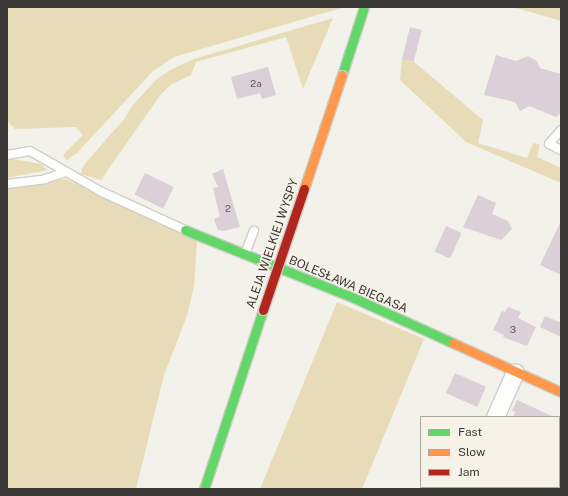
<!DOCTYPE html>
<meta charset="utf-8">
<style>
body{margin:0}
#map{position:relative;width:568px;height:496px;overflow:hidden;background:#f2f1ea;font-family:"Public Sans",sans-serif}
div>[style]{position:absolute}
.green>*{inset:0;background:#e8dcb8}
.building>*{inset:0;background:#dbcfd8;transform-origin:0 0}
.roads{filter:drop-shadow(1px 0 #cfcec8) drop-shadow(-1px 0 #cfcec8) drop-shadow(0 1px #cfcec8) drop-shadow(0 -1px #cfcec8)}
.lane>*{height:8px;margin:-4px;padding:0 4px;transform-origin:4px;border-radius:4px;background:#fdfdfc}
.street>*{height:17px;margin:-8.5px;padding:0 8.5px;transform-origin:8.5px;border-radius:8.5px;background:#fdfdfc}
.fast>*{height:9px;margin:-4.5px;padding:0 4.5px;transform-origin:4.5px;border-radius:4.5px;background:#63d668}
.slow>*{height:9px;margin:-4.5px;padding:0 4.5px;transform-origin:4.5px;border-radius:4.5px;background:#ff974d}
.bridges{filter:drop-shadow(1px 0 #cfcec8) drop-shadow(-1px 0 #cfcec8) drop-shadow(0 1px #cfcec8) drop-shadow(0 -1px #cfcec8)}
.slow-bridge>*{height:9px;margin:-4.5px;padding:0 4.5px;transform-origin:4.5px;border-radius:4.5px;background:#ff974d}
.jam-bridge>*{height:9px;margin:-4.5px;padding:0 4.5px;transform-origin:4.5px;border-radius:4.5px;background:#b3261e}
span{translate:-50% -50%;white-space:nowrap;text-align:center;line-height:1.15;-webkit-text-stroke:3px #f6f2e7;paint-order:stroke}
.number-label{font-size:10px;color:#625e5d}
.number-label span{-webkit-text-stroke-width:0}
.street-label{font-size:12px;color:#3a3834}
.frame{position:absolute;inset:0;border:8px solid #3a3834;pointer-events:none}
.legend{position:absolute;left:420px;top:416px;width:140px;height:72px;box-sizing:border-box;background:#f6f2e7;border:1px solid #aba89f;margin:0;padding:5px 7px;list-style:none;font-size:12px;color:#3a3834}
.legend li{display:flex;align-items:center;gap:8px;height:20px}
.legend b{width:20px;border:1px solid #aba89f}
</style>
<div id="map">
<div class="green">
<i style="clip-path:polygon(7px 7px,345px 7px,174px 57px,153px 71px,77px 153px,67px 160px,63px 155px,83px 135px,76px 127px,15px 129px,7px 121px)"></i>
<i style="clip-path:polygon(511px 7px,561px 7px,561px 21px,538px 14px)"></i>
<i style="clip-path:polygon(333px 18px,303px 89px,286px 37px,196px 62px,191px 75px,172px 84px,161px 94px,101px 180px,81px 174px,83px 166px,125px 118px,131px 107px,157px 79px,170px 70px,194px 59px)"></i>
<i style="clip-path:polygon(402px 59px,414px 62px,483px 120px,478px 143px,527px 158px,533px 143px,540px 145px,537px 157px,561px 168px,561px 183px,466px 142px,400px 80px)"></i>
<i style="clip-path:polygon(7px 158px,41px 164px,47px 170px,7px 178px)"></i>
<i style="clip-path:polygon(66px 179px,197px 240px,194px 286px,187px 316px,164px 375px,136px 489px,7px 489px,7px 188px)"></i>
<i style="clip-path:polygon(337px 302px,424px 339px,362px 489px,260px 489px)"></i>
</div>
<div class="building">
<i style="left:410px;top:27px;width:12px;height:33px;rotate:14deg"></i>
<i style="clip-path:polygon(496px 55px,516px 61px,528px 56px,537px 61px,540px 68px,561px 74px,561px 113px,556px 117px,529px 106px,520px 111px,515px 102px,484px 95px)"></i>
<i style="clip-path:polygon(268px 67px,276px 95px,262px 99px,260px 93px,237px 99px,231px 77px)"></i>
<i style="clip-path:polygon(223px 169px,240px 227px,224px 231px,218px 230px,214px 219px,220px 217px,213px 188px,218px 187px,212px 174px)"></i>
<i style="left:145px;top:173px;width:32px;height:24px;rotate:26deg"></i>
<i style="clip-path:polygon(478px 195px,496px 203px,492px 214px,508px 221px,512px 229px,501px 240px,463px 227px)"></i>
<i style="clip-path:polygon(561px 221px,561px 275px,540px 265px)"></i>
<i style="left:446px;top:226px;width:17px;height:28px;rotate:24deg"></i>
<i style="clip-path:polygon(508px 307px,521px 312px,518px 318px,536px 327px,527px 346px,503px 337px,504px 335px,493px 330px,502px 311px,505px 312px)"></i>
<i style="clip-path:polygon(545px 316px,561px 323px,561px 337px,540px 327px)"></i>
<i style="left:455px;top:373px;width:34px;height:22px;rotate:24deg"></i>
<i style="clip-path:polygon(517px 400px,554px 417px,513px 417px,515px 412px,512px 411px)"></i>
</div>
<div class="roads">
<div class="lane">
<i style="left:561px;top:130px;width:18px;rotate:131deg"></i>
<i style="left:549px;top:144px;width:13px;rotate:27deg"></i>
<i style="left:7px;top:155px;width:23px;rotate:-10deg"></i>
<i style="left:30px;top:151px;width:83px;rotate:29.7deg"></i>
<i style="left:102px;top:192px;width:91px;rotate:24.6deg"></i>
<i style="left:7px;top:184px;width:38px;rotate:-7deg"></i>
<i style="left:45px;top:179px;width:21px;rotate:-19deg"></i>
<i style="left:245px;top:254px;width:25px;rotate:-69deg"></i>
</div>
<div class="street">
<i style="left:495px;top:417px;width:49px;rotate:-66deg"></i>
<i style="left:462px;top:489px;width:2px;rotate:-63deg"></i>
</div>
<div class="fast">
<i style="left:342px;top:75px;width:71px;rotate:-72.1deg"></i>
<i style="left:185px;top:230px;width:182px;rotate:21.9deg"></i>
<i style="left:354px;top:298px;width:109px;rotate:24.4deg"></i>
<i style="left:204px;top:489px;width:188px;rotate:-71.8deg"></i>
</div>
<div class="slow">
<i style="left:453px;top:343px;width:119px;rotate:24.4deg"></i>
</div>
</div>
<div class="bridges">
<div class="slow-bridge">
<i style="left:304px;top:189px;width:120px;rotate:-71.6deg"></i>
</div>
<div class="jam-bridge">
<i style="left:263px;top:310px;width:128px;rotate:-71.3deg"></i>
</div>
</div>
<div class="number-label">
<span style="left:256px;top:84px">2a</span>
<span style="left:228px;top:209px">2</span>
<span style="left:513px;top:330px">3</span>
</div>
<div class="street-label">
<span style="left:273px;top:244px;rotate:-71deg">ALEJA WIELKIEJ WYSPY</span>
<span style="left:348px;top:285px;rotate:23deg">BOLESŁAWA BIEGASA</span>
</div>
<div class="frame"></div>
<ul class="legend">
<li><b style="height:5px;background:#63d668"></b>Fast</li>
<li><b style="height:5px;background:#ff974d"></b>Slow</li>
<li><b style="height:5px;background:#b3261e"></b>Jam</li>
</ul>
</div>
